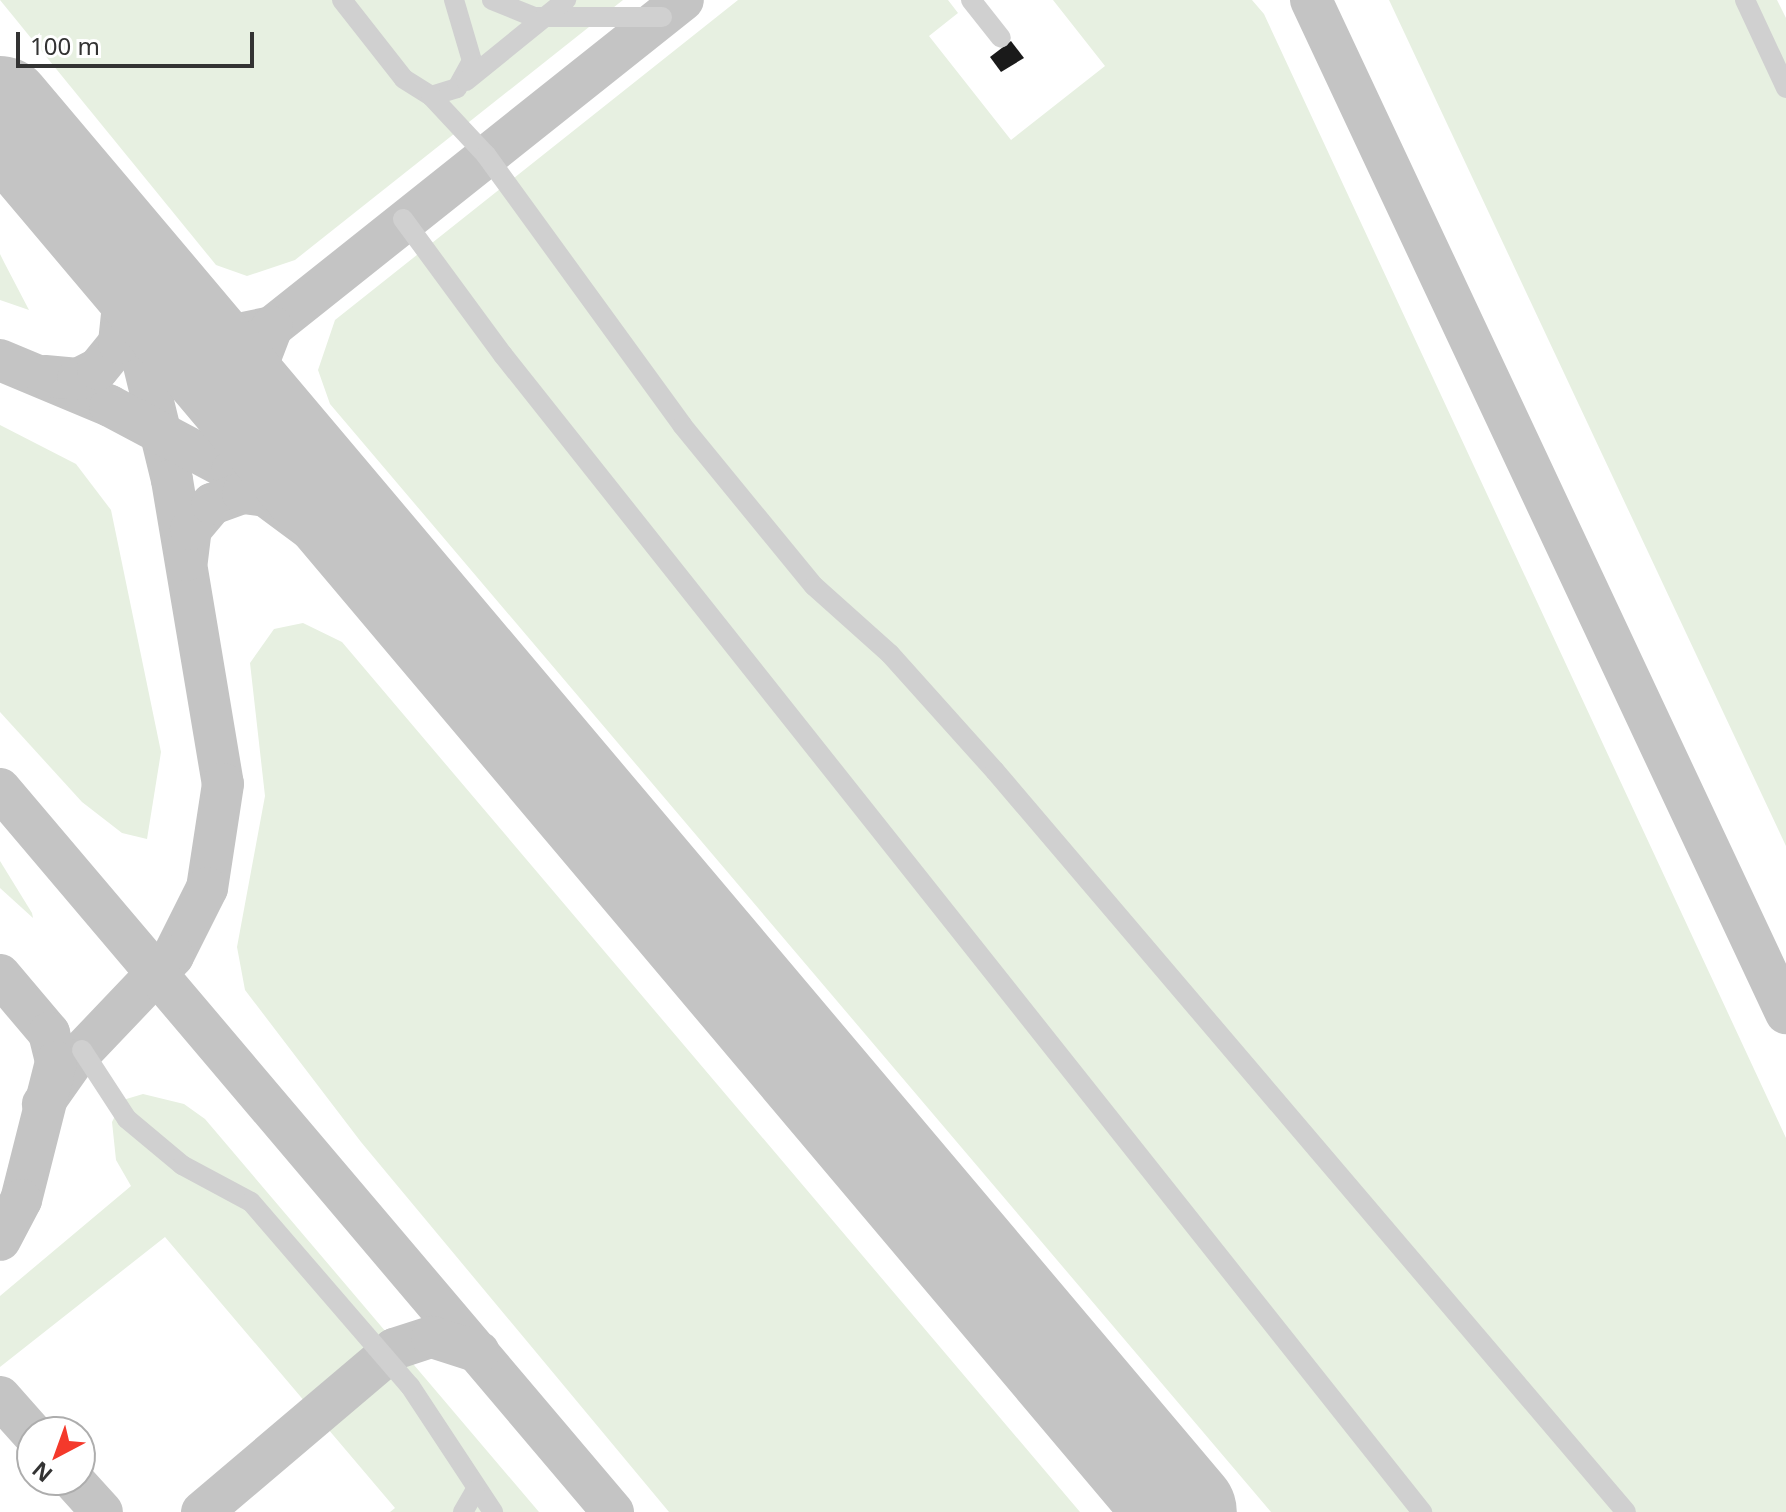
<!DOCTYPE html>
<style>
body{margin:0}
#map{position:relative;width:1786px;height:1512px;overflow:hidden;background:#fff;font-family:"Noto Sans",sans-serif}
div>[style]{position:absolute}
.green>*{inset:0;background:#e7f0e1}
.taxiway>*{height:42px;margin:-21px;padding:0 21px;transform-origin:21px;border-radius:21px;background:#c4c4c4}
.runway>*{height:108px;margin:-54px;padding:0 54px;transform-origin:54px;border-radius:54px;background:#c4c4c4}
.building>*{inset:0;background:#1a1a1a}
.minor>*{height:20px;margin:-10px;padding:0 10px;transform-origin:10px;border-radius:10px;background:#d0d0d0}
span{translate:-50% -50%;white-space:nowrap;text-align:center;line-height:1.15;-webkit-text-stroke:8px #fff;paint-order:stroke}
.north{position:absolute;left:16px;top:1416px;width:80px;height:80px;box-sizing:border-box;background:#fff;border:2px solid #adadad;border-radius:50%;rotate:221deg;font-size:22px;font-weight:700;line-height:32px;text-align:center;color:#333}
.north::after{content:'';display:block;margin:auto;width:28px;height:36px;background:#f4392b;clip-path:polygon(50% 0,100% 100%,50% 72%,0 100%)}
.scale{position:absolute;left:16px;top:32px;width:238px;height:36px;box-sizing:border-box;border:4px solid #333;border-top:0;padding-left:10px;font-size:24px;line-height:28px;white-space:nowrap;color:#333;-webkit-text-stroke:6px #fff;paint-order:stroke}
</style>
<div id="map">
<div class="green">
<i style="clip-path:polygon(0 0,623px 0,295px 260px,247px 276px,216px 265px)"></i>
<i style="clip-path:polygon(738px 0,948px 0,958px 13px,929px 36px,1011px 140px,1105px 66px,1053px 0,1252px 0,1264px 14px,1786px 1138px,1786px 1512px,1271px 1512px,330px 404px,318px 370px,335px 320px)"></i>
<i style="clip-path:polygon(1389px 0,1777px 0,1786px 18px,1786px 846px)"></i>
<i style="clip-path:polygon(0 254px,5px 264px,29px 310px,0 300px)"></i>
<i style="clip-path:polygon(0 425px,76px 464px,111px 510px,161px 752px,147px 839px,122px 833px,82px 802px,0 712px)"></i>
<i style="clip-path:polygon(303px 623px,342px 642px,1080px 1512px,669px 1512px,361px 1142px,245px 990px,237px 947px,265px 796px,250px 663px,274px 629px)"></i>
<i style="clip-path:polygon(0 861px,32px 913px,33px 918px,0 888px)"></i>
<i style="clip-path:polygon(143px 1094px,184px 1104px,205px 1119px,539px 1512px,390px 1512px,395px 1508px,165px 1237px,0 1367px,0 1296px,131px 1186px,116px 1160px,112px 1122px,123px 1100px)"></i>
</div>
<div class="taxiway">
<i style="left:1311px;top:0;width:1119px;rotate:64.88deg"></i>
<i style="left:23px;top:137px;width:165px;rotate:57.7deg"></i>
<i style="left:111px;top:276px;width:91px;rotate:69.4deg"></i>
<i style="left:143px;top:361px;width:122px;rotate:76.3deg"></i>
<i style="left:172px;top:480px;width:308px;rotate:80.5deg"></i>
<i style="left:223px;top:784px;width:105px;rotate:98.7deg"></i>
<i style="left:207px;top:888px;width:76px;rotate:116.6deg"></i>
<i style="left:173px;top:956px;width:144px;rotate:133.6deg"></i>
<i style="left:74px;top:1060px;width:54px;rotate:125.2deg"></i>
<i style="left:173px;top:315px;width:51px;rotate:26.6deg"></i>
<i style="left:219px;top:338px;width:54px;rotate:-11.7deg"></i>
<i style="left:272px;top:327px;width:525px;rotate:-38.51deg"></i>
<i style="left:272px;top:327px;width:56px;rotate:111deg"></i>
<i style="left:252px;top:379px;width:60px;rotate:68.6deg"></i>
<i style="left:0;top:360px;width:119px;rotate:22.7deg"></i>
<i style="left:110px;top:406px;width:138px;rotate:28deg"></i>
<i style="left:232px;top:471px;width:184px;rotate:36.6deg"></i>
<i style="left:380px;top:581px;width:140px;rotate:44.4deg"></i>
<i style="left:45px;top:376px;width:33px;rotate:5deg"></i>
<i style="left:78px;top:379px;width:22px;rotate:-27deg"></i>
<i style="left:98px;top:369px;width:33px;rotate:-51deg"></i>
<i style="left:119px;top:343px;width:36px;rotate:-84deg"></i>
<i style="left:187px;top:560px;width:31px;rotate:-83deg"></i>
<i style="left:191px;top:529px;width:33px;rotate:-50deg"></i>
<i style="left:212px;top:504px;width:33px;rotate:-20deg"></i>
<i style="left:243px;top:493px;width:25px;rotate:7deg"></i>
<i style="left:0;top:789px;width:948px;rotate:49.71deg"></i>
<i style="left:0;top:975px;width:76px;rotate:49.8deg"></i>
<i style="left:49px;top:1033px;width:30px;rotate:76deg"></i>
<i style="left:56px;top:1062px;width:142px;rotate:104.2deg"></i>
<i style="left:21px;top:1200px;width:45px;rotate:117.7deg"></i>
<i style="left:0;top:1397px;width:48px;rotate:48.4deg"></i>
<i style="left:73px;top:1480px;width:43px;rotate:47.8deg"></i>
<i style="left:202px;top:1512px;width:252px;rotate:-40.3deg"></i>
<i style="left:394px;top:1349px;width:40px;rotate:-18deg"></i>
<i style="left:432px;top:1337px;width:49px;rotate:17.7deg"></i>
</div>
<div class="runway">
<i style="left:0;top:110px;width:1834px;rotate:49.84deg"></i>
</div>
<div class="building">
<i style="clip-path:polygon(1011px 41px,1024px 58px,1001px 72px,990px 57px)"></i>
</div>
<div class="minor">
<i style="left:342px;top:0;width:100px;rotate:51.9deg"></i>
<i style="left:404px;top:79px;width:32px;rotate:32deg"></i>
<i style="left:431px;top:96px;width:27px;rotate:-17deg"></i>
<i style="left:457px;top:88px;width:31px;rotate:-61deg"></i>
<i style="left:472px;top:61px;width:64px;rotate:-106.4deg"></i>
<i style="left:492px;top:0;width:45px;rotate:22deg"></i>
<i style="left:534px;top:17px;width:128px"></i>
<i style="left:971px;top:0;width:48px;rotate:51.7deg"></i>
<i style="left:1745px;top:0;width:97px;rotate:65deg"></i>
<i style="left:466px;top:81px;width:129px;rotate:-39deg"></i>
<i style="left:431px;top:96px;width:81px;rotate:47deg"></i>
<i style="left:486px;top:155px;width:334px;rotate:54deg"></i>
<i style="left:682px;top:425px;width:208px;rotate:50.7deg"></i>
<i style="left:814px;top:586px;width:102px;rotate:41.8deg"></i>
<i style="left:890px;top:654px;width:157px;rotate:48.1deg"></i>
<i style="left:995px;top:771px;width:973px;rotate:49.58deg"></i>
<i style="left:403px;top:219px;width:169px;rotate:53.7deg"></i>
<i style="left:503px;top:355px;width:1478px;rotate:51.54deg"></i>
<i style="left:82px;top:1050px;width:82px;rotate:56.9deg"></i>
<i style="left:127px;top:1119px;width:72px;rotate:39.9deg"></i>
<i style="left:182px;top:1165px;width:78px;rotate:28.2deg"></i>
<i style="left:251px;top:1202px;width:243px;rotate:49.2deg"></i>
<i style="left:410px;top:1386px;width:151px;rotate:56.6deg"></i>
<i style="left:463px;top:1512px;width:24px;rotate:-60deg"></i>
</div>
<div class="north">N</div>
<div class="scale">100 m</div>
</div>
